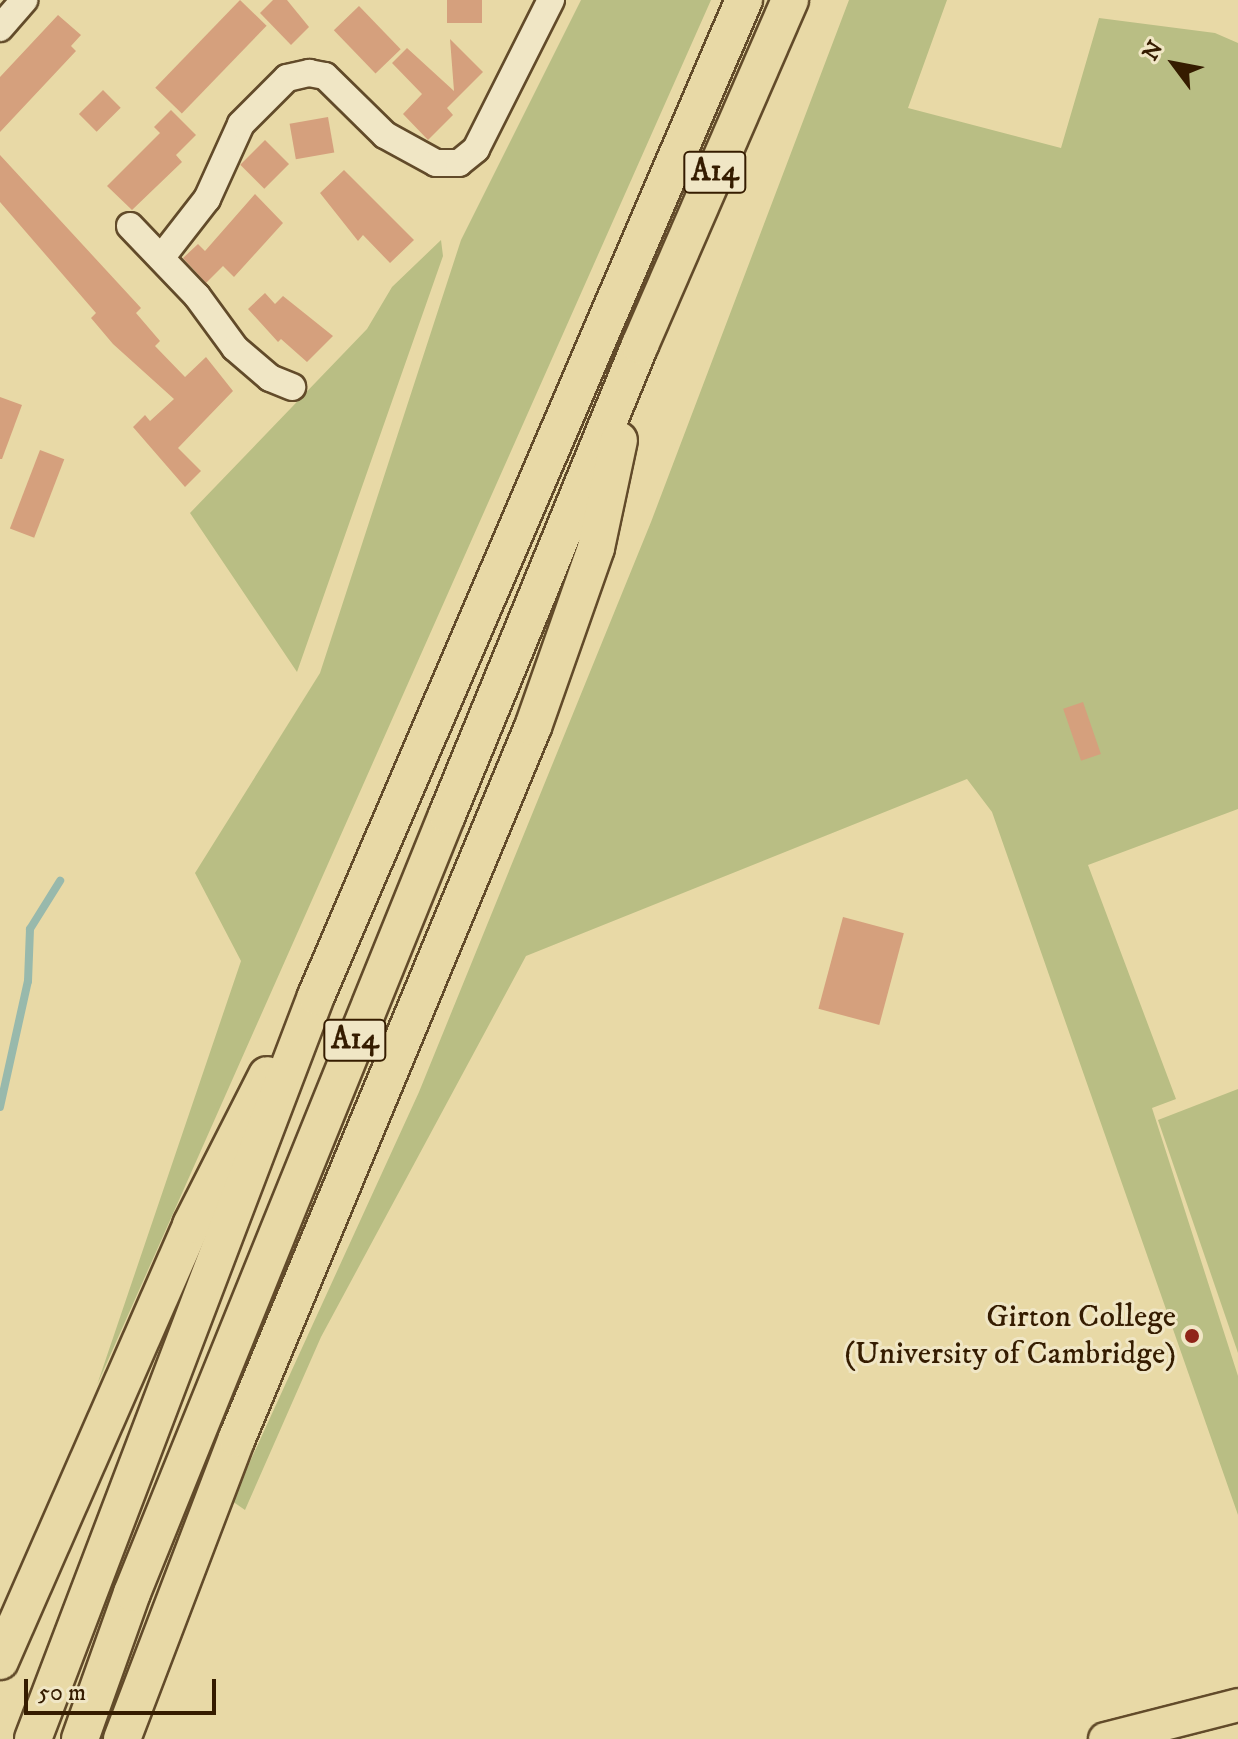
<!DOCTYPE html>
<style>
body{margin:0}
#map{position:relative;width:1238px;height:1739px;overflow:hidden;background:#e8d9a6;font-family:"IM FELL DW Pica",serif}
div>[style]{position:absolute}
.green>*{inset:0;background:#b9be84}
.stream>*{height:8px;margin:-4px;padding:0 4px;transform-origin:4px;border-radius:4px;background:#98b9ac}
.building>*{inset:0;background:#d5a07d;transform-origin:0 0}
.roads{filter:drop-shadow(2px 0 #624b2a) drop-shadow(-2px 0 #624b2a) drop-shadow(0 2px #624b2a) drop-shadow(0 -2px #624b2a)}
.minor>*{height:26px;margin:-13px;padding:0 13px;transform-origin:13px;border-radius:13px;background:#f0e6c5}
.major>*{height:32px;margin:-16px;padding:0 16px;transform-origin:16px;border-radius:16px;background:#e8d9a6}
.highway>*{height:36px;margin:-18px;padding:0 18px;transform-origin:18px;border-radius:18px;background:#e8d9a6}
.dots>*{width:22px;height:22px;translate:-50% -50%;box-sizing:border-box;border:4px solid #f0e6c5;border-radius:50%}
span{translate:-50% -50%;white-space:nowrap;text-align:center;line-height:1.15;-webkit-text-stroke:6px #f0e6c5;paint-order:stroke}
.shield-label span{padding:2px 6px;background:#f0e6c5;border:2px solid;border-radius:6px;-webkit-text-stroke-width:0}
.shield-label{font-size:30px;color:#351c00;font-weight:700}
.poi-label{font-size:32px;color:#351c00}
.right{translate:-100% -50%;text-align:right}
.north{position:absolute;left:1134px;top:24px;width:80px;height:80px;-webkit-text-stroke:6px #f0e6c5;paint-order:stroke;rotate:302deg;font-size:22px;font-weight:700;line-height:32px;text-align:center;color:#351c00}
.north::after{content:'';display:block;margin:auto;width:28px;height:36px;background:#351c00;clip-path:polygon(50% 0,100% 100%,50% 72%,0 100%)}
.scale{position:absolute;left:24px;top:1679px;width:192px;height:36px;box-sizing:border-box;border:4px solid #351c00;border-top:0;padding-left:10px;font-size:24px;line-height:28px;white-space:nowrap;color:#351c00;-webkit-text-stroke:6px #f0e6c5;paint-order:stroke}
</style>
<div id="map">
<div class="green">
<i style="clip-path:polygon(581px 0,711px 0,97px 1385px,241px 961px,195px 873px,320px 673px,461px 240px)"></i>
<i style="clip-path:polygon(849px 0,947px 0,908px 108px,1061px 148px,1099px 18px,1215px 33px,1238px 43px,1238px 809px,1088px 865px,1176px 1099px,1152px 1108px,1238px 1376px,1238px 1515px,992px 812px,967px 779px,526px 956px,321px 1337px,245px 1510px,232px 1501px,419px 1092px,651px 522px)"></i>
<i style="clip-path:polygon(441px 240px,443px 256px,297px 672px,190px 513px,367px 329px,392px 287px)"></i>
<i style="clip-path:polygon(1238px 1089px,1238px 1353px,1158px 1120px)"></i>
</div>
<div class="stream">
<i style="left:0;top:1107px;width:129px;rotate:-77.5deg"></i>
<i style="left:28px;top:981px;width:52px;rotate:-87.8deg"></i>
<i style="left:30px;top:929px;width:57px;rotate:-58deg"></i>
</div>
<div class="building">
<i style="left:240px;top:0;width:37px;height:122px;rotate:44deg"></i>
<i style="clip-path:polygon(273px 0,287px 0,309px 27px,291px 45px,260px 13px)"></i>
<i style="left:447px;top:0;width:35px;height:23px"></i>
<i style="left:359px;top:6px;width:60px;height:35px;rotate:46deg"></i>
<i style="clip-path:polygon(58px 15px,81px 35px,71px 46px,76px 51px,0 132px,0 77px)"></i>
<i style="clip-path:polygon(450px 39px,483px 72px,447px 108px,453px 115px,428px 140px,403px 114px,422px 94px,392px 63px,407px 48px,454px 91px)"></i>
<i style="left:103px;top:90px;width:25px;height:34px;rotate:45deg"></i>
<i style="clip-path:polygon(171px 110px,196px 135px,176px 155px,182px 162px,132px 210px,107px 186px,160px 133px,154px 127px)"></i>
<i style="left:328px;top:117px;width:36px;height:39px;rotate:80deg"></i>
<i style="left:265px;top:140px;width:34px;height:35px;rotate:45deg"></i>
<i style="clip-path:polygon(0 155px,141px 308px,136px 313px,160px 341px,155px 346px,185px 377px,206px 357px,233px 391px,178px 448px,201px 471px,185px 487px,133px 427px,145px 415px,150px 421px,174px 399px,113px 344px,91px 318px,96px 313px,0 202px)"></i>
<i style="clip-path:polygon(344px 170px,414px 240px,390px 263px,363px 235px,358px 241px,320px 193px)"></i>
<i style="clip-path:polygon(255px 194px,283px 223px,234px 277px,223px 266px,206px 283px,183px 258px,198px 244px,205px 251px)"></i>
<i style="clip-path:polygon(265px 293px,275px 304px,283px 296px,333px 336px,307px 362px,281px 339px,278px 342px,248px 309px)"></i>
<i style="clip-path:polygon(0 397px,22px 405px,2px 459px,0 459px)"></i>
<i style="left:40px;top:450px;width:26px;height:84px;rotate:21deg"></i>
<i style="left:1083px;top:702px;width:55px;height:21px;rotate:71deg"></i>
<i style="left:843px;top:917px;width:63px;height:95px;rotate:15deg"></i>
</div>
<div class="roads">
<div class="minor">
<i style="left:0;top:28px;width:37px;rotate:-49deg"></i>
<i style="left:130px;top:226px;width:97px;rotate:46.3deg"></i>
<i style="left:197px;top:296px;width:64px;rotate:53.8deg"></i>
<i style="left:235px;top:348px;width:46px;rotate:40.6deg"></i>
<i style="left:270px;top:378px;width:24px;rotate:22deg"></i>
<i style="left:161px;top:258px;width:75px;rotate:-52.1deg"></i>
<i style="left:207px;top:199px;width:82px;rotate:-65.6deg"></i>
<i style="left:241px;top:124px;width:65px;rotate:-45deg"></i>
<i style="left:287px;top:78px;width:23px;rotate:-13deg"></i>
<i style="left:309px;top:73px;width:16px;rotate:11deg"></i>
<i style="left:325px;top:76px;width:84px;rotate:44.5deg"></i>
<i style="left:385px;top:135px;width:58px;rotate:28.8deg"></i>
<i style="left:436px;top:163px;width:23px"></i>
<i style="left:459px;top:163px;width:22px;rotate:-39deg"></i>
<i style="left:476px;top:149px;width:167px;rotate:-63.3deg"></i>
</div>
<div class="major">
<i style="left:1105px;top:1739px;width:137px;rotate:-14.3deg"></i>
</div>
<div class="highway">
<i style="left:0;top:1661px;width:476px;rotate:-66.3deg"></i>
<i style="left:191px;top:1225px;width:168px;rotate:-63.1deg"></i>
<i style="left:33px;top:1739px;width:795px;rotate:-69.15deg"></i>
<i style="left:316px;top:996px;width:1084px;rotate:-66.75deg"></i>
<i style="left:80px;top:1739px;width:155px;rotate:-70.4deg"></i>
<i style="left:132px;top:1593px;width:839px;rotate:-67.96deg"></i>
<i style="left:447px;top:815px;width:508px;rotate:-67.68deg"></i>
<i style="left:640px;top:345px;width:376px;rotate:-66.5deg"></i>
<i style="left:122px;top:1739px;width:322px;rotate:-69.1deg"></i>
<i style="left:237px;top:1438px;width:770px;rotate:-67.4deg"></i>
<i style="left:533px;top:727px;width:190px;rotate:-70.6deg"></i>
<i style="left:596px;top:548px;width:110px;rotate:-78deg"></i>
</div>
</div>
<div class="dots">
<i style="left:1192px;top:1336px;background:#8f2418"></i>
</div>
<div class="shield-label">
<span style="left:715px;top:172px">A14</span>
<span style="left:355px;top:1040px">A14</span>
</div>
<div class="poi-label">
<span class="right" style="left:1176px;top:1336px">Girton College<br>(University of Cambridge)</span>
</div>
<div class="north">N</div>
<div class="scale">50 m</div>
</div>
